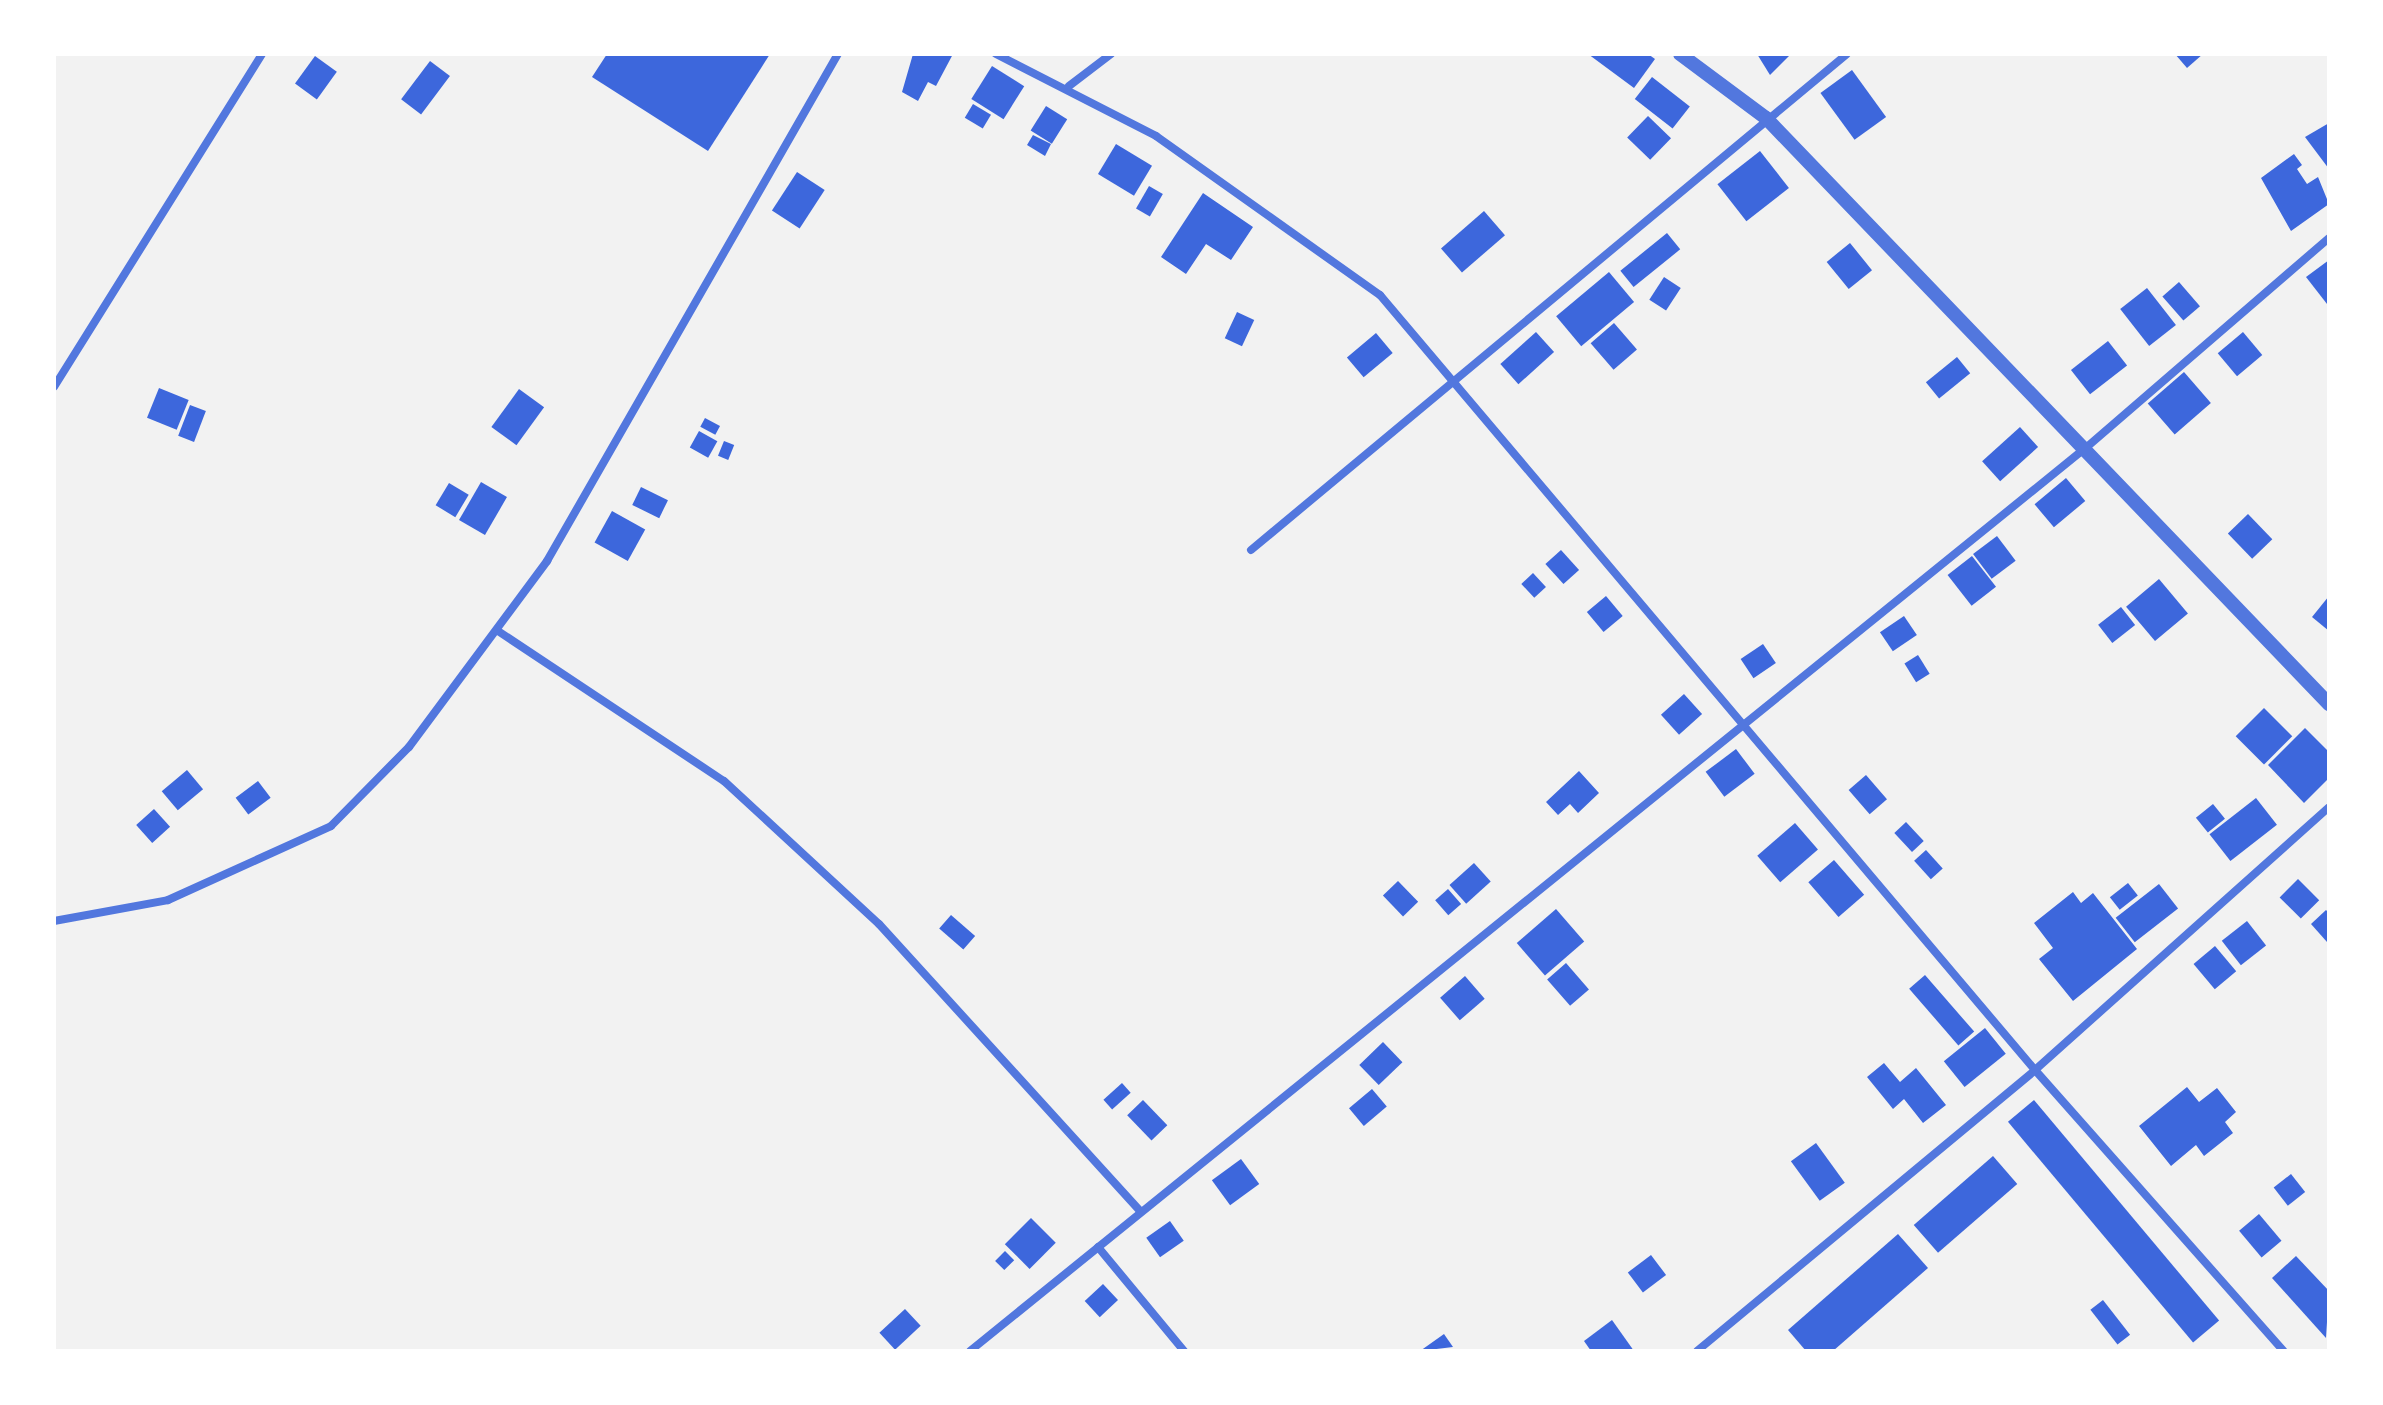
<!DOCTYPE html>
<style>
body{margin:0}
#map{position:relative;width:2383px;height:1405px;overflow:hidden;background:#f2f2f2;font-family:Jost,sans-serif}
div>[style]{position:absolute}
.building>*{inset:0;background:#3d67dc;transform-origin:0 0}
.minor>*{height:8px;margin:-4px;padding:0 4px;transform-origin:4px;border-radius:4px;background:#5277de}
.tertiary>*{height:14px;margin:-7px;padding:0 7px;transform-origin:7px;border-radius:7px;background:#5277de}
span{translate:-50% -50%;white-space:nowrap;text-align:center;line-height:1.15;-webkit-text-stroke:6px #fff;paint-order:stroke}
.frame{position:absolute;inset:0;border:56px solid #fff;pointer-events:none}
</style>
<div id="map">
<div class="building">
<i style="clip-path:polygon(607px 54px,770px 54px,708px 151px,592px 77px)"></i>
<i style="clip-path:polygon(913px 54px,953px 54px,936px 86px,928px 82px,918px 101px,902px 92px)"></i>
<i style="clip-path:polygon(1588px 54px,1648px 54px,1655px 59px,1634px 88px)"></i>
<i style="clip-path:polygon(1757px 54px,1791px 54px,1770px 75px)"></i>
<i style="clip-path:polygon(2175px 54px,2203px 54px,2187px 68px)"></i>
<i style="left:315px;top:56px;width:27px;height:34px;rotate:36deg"></i>
<i style="left:430px;top:61px;width:25px;height:48px;rotate:37deg"></i>
<i style="left:992px;top:66px;width:38px;height:39px;rotate:32deg"></i>
<i style="left:1852px;top:70px;width:58px;height:39px;rotate:54deg"></i>
<i style="left:1652px;top:77px;width:48px;height:28px;rotate:38deg"></i>
<i style="left:973px;top:104px;width:21px;height:16px;rotate:31deg"></i>
<i style="left:1046px;top:106px;width:25px;height:29px;rotate:32deg"></i>
<i style="left:1648px;top:116px;width:32px;height:30px;rotate:44deg"></i>
<i style="clip-path:polygon(2329px 123px,2329px 169px,2305px 137px)"></i>
<i style="clip-path:polygon(1033px 135px,1051px 144px,1045px 156px,1027px 145px)"></i>
<i style="left:1116px;top:144px;width:42px;height:35px;rotate:31deg"></i>
<i style="left:1760px;top:151px;width:47px;height:54px;rotate:52deg"></i>
<i style="clip-path:polygon(2294px 154px,2302px 165px,2297px 169px,2307px 184px,2318px 177px,2329px 204px,2291px 231px,2261px 178px)"></i>
<i style="left:797px;top:172px;width:33px;height:46px;rotate:33deg"></i>
<i style="left:1149px;top:186px;width:16px;height:26px;rotate:30deg"></i>
<i style="clip-path:polygon(1203px 193px,1253px 227px,1231px 260px,1206px 244px,1186px 274px,1161px 257px)"></i>
<i style="left:1484px;top:211px;width:32px;height:57px;rotate:49deg"></i>
<i style="left:1667px;top:233px;width:21px;height:60px;rotate:51deg"></i>
<i style="left:1850px;top:243px;width:35px;height:30px;rotate:51deg"></i>
<i style="clip-path:polygon(2329px 260px,2329px 302px,2327px 304px,2306px 277px)"></i>
<i style="left:1609px;top:272px;width:39px;height:69px;rotate:50deg"></i>
<i style="left:1664px;top:277px;width:20px;height:27px;rotate:33deg"></i>
<i style="left:2179px;top:282px;width:32px;height:22px;rotate:49deg"></i>
<i style="left:2147px;top:288px;width:47px;height:34px;rotate:52deg"></i>
<i style="left:1237px;top:312px;width:19px;height:29px;rotate:25deg"></i>
<i style="left:1614px;top:323px;width:35px;height:31px;rotate:49deg"></i>
<i style="left:1536px;top:332px;width:27px;height:48px;rotate:48deg"></i>
<i style="left:2243px;top:332px;width:30px;height:33px;rotate:50deg"></i>
<i style="left:1376px;top:333px;width:26px;height:38px;rotate:50deg"></i>
<i style="left:2108px;top:341px;width:31px;height:47px;rotate:52deg"></i>
<i style="left:1957px;top:357px;width:21px;height:40px;rotate:51deg"></i>
<i style="left:2184px;top:372px;width:41px;height:48px;rotate:49deg"></i>
<i style="left:159px;top:388px;width:32px;height:32px;rotate:22deg"></i>
<i style="left:519px;top:389px;width:31px;height:47px;rotate:36deg"></i>
<i style="left:190px;top:405px;width:17px;height:33px;rotate:21deg"></i>
<i style="left:705px;top:418px;width:17px;height:10px;rotate:28deg"></i>
<i style="left:2020px;top:427px;width:27px;height:51px;rotate:48deg"></i>
<i style="left:699px;top:431px;width:21px;height:19px;rotate:29deg"></i>
<i style="left:724px;top:441px;width:11px;height:16px;rotate:22deg"></i>
<i style="left:2066px;top:478px;width:30px;height:41px;rotate:50deg"></i>
<i style="left:481px;top:482px;width:30px;height:44px;rotate:30deg"></i>
<i style="left:449px;top:483px;width:23px;height:26px;rotate:31deg"></i>
<i style="left:641px;top:487px;width:30px;height:20px;rotate:26deg"></i>
<i style="left:612px;top:511px;width:38px;height:36px;rotate:29deg"></i>
<i style="left:2248px;top:514px;width:35px;height:28px;rotate:46deg"></i>
<i style="left:1997px;top:536px;width:31px;height:30px;rotate:53deg"></i>
<i style="left:1561px;top:550px;width:27px;height:21px;rotate:48deg"></i>
<i style="left:1972px;top:556px;width:39px;height:31px;rotate:52deg"></i>
<i style="left:1533px;top:573px;width:19px;height:16px;rotate:47deg"></i>
<i style="left:2159px;top:579px;width:45px;height:43px;rotate:50deg"></i>
<i style="left:1606px;top:596px;width:26px;height:25px;rotate:50deg"></i>
<i style="clip-path:polygon(2329px 596px,2329px 631px,2312px 617px)"></i>
<i style="left:2121px;top:607px;width:23px;height:29px;rotate:52deg"></i>
<i style="left:1904px;top:616px;width:23px;height:29px;rotate:56deg"></i>
<i style="left:1763px;top:644px;width:23px;height:27px;rotate:56deg"></i>
<i style="left:1918px;top:655px;width:22px;height:16px;rotate:58deg"></i>
<i style="left:1684px;top:694px;width:27px;height:31px;rotate:48deg"></i>
<i style="left:2264px;top:708px;width:40px;height:40px;rotate:45deg"></i>
<i style="clip-path:polygon(2305px 728px,2329px 752px,2329px 778px,2304px 803px,2268px 765px)"></i>
<i style="left:1736px;top:749px;width:31px;height:38px;rotate:53deg"></i>
<i style="left:187px;top:770px;width:25px;height:33px;rotate:50deg"></i>
<i style="clip-path:polygon(1579px 771px,1599px 793px,1578px 813px,1570px 804px,1558px 815px,1546px 802px)"></i>
<i style="left:1866px;top:775px;width:32px;height:23px;rotate:49deg"></i>
<i style="left:258px;top:781px;width:21px;height:28px;rotate:53deg"></i>
<i style="left:2256px;top:798px;width:34px;height:59px;rotate:52deg"></i>
<i style="left:2213px;top:804px;width:19px;height:22px;rotate:51deg"></i>
<i style="left:154px;top:809px;width:24px;height:24px;rotate:48deg"></i>
<i style="left:1906px;top:822px;width:26px;height:16px;rotate:47deg"></i>
<i style="left:1795px;top:823px;width:35px;height:50px;rotate:49deg"></i>
<i style="left:1926px;top:850px;width:25px;height:16px;rotate:48deg"></i>
<i style="left:1834px;top:860px;width:46px;height:34px;rotate:49deg"></i>
<i style="left:1474px;top:863px;width:25px;height:33px;rotate:48deg"></i>
<i style="left:2298px;top:879px;width:30px;height:26px;rotate:45deg"></i>
<i style="left:1398px;top:881px;width:29px;height:21px;rotate:46deg"></i>
<i style="left:2128px;top:883px;width:16px;height:23px;rotate:52deg"></i>
<i style="left:2159px;top:884px;width:31px;height:55px;rotate:52deg"></i>
<i style="left:1448px;top:889px;width:20px;height:17px;rotate:49deg"></i>
<i style="clip-path:polygon(2073px 892px,2081px 903px,2093px 893px,2137px 949px,2073px 1001px,2039px 959px,2053px 948px,2034px 923px)"></i>
<i style="left:1556px;top:909px;width:43px;height:52px;rotate:49deg"></i>
<i style="clip-path:polygon(2326px 910px,2329px 913px,2327px 942px,2311px 924px)"></i>
<i style="left:951px;top:915px;width:32px;height:18px;rotate:41deg"></i>
<i style="left:2247px;top:921px;width:31px;height:32px;rotate:52deg"></i>
<i style="left:2215px;top:946px;width:33px;height:28px;rotate:50deg"></i>
<i style="left:1566px;top:963px;width:35px;height:25px;rotate:49deg"></i>
<i style="left:1925px;top:975px;width:75px;height:21px;rotate:49deg"></i>
<i style="left:1465px;top:976px;width:30px;height:33px;rotate:49deg"></i>
<i style="left:1985px;top:1028px;width:33px;height:53px;rotate:51deg"></i>
<i style="left:1383px;top:1042px;width:28px;height:33px;rotate:46deg"></i>
<i style="clip-path:polygon(1884px 1063px,1900px 1082px,1916px 1068px,1946px 1105px,1923px 1123px,1904px 1099px,1893px 1109px,1867px 1077px)"></i>
<i style="left:1122px;top:1083px;width:13px;height:25px;rotate:48deg"></i>
<i style="clip-path:polygon(2187px 1087px,2199px 1102px,2217px 1088px,2236px 1112px,2225px 1122px,2233px 1133px,2204px 1156px,2196px 1145px,2171px 1166px,2139px 1126px)"></i>
<i style="left:1372px;top:1089px;width:23px;height:30px;rotate:50deg"></i>
<i style="left:1143px;top:1100px;width:35px;height:22px;rotate:46deg"></i>
<i style="left:2034px;top:1100px;width:288px;height:34px;rotate:50deg"></i>
<i style="left:1816px;top:1143px;width:49px;height:31px;rotate:54deg"></i>
<i style="left:1993px;top:1156px;width:37px;height:105px;rotate:49deg"></i>
<i style="left:1241px;top:1159px;width:31px;height:36px;rotate:54deg"></i>
<i style="left:2291px;top:1174px;width:23px;height:22px;rotate:52deg"></i>
<i style="left:2259px;top:1214px;width:35px;height:26px;rotate:50deg"></i>
<i style="left:1031px;top:1218px;width:35px;height:37px;rotate:45deg"></i>
<i style="left:1170px;top:1221px;width:24px;height:29px;rotate:55deg"></i>
<i style="clip-path:polygon(1898px 1234px,1928px 1268px,1833px 1351px,1806px 1351px,1788px 1330px)"></i>
<i style="left:1005px;top:1251px;width:13px;height:14px;rotate:45deg"></i>
<i style="left:1651px;top:1255px;width:25px;height:29px;rotate:53deg"></i>
<i style="clip-path:polygon(2296px 1256px,2329px 1291px,2326px 1338px,2272px 1278px)"></i>
<i style="left:1103px;top:1284px;width:22px;height:25px;rotate:47deg"></i>
<i style="left:2103px;top:1300px;width:44px;height:16px;rotate:52deg"></i>
<i style="left:905px;top:1309px;width:23px;height:35px;rotate:47deg"></i>
<i style="clip-path:polygon(1612px 1320px,1634px 1351px,1591px 1351px,1584px 1341px)"></i>
<i style="clip-path:polygon(1444px 1334px,1453px 1347px,1420px 1351px)"></i>
</div>
<div class="minor">
<i style="left:996px;top:54px;width:180px;rotate:27.1deg"></i>
<i style="left:1156px;top:136px;width:275px;rotate:35.4deg"></i>
<i style="left:1380px;top:295px;width:1015px;rotate:49.8deg"></i>
<i style="left:2035px;top:1070px;width:375px;rotate:48.5deg"></i>
<i style="left:1069px;top:86px;width:53px;rotate:-37.3deg"></i>
<i style="left:54px;top:387px;width:393px;rotate:-58deg"></i>
<i style="left:1251px;top:550px;width:775px;rotate:-39.77deg"></i>
<i style="left:498px;top:631px;width:271px;rotate:33.6deg"></i>
<i style="left:724px;top:781px;width:211px;rotate:42.7deg"></i>
<i style="left:879px;top:924px;width:389px;rotate:47.7deg"></i>
<i style="left:54px;top:921px;width:116px;rotate:-10.4deg"></i>
<i style="left:168px;top:900px;width:179px;rotate:-24.4deg"></i>
<i style="left:331px;top:826px;width:111px;rotate:-45.4deg"></i>
<i style="left:409px;top:747px;width:232px;rotate:-53.4deg"></i>
<i style="left:547px;top:561px;width:585px;rotate:-60.15deg"></i>
<i style="left:1098px;top:1247px;width:135px;rotate:50.4deg"></i>
<i style="left:970px;top:1351px;width:1438px;rotate:-38.99deg"></i>
<i style="left:2088px;top:446px;width:318px;rotate:-40.8deg"></i>
<i style="left:1697px;top:1351px;width:440px;rotate:-39.7deg"></i>
<i style="left:2035px;top:1070px;width:394px;rotate:-41.8deg"></i>
</div>
<div class="tertiary">
<i style="left:1680px;top:54px;width:107px;rotate:36.7deg"></i>
<i style="left:1766px;top:118px;width:813px;rotate:46.15deg"></i>
</div>
<div class="frame"></div>
</div>
